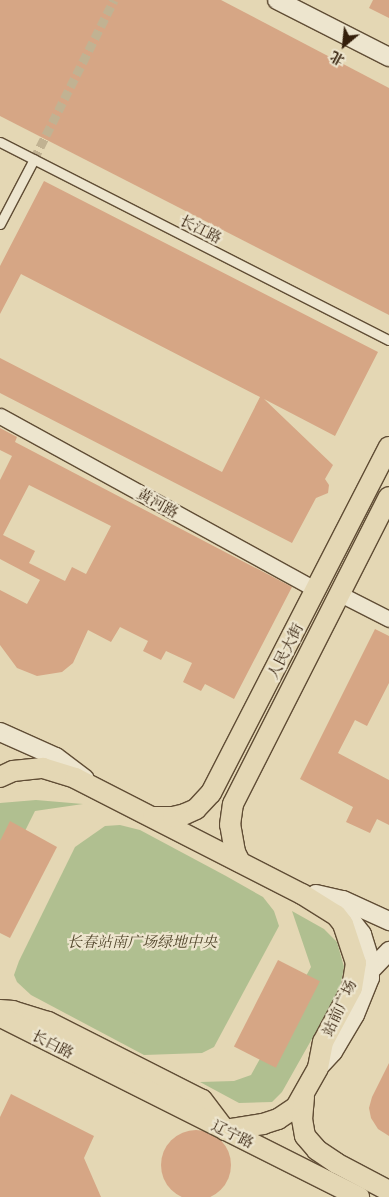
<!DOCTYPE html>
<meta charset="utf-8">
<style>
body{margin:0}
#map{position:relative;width:389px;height:1197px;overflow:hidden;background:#e4d7b4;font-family:"Libre Caslon Text","Noto Serif SC",serif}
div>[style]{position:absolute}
.green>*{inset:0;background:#b0bf90}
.building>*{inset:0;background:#d6a685;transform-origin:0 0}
.round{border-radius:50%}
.pedestrian-tunnel>*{height:9px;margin-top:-4.5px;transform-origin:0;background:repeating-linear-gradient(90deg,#c1b292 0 9px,transparent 0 13.5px)}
.roads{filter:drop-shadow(1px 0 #604d35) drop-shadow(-1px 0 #604d35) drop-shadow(0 1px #604d35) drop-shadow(0 -1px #604d35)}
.pedestrian>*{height:9px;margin:-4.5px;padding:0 4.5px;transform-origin:4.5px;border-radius:4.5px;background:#ede5ce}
.tertiary>*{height:15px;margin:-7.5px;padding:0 7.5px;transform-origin:7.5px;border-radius:7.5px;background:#ede5ce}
.secondary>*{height:18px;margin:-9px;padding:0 9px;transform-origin:9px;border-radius:9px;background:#ede5ce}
.primary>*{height:20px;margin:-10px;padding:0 10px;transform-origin:10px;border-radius:10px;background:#e4d7b4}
span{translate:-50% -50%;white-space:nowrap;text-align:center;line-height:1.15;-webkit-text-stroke:4.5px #ede5ce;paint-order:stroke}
.street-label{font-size:15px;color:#341f0b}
.park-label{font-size:15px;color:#53472c;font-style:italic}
.north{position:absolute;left:319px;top:20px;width:50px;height:50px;-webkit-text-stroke:4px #ede5ce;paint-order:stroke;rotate:208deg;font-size:14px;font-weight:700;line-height:20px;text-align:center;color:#341f0b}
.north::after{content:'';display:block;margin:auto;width:18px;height:22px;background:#341f0b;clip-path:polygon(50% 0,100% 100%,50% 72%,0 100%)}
</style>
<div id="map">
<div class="green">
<i style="clip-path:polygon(36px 800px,83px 804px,35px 811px,0 881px,0 803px)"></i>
<i style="clip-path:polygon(120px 825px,140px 830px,226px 876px,263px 897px,274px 911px,279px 926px,214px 1047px,202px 1053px,144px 1055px,31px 995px,17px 982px,14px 975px,19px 961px,75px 847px,105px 826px)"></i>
<i style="clip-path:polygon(292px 911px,324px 929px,337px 942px,344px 967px,340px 989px,282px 1092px,272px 1102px,239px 1103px,200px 1082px,234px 1081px,251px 1075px,311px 967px)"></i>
</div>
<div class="building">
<i style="clip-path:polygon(0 0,221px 0,389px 88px,389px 315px,0 116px)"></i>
<i style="clip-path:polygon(373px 0,389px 0,389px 18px,369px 8px)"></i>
<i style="clip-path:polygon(44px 181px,378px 352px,335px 436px,264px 399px,333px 465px,325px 479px,329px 485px,328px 493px,316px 498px,292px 543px,0 393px,0 358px,222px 472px,260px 397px,21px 274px,0 314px,0 266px)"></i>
<i style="clip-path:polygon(evenodd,0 428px,17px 437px,15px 442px,292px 587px,234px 699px,205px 684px,201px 691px,183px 682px,192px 663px,166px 651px,161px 660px,143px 651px,148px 641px,120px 627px,111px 642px,88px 630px,73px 663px,62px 672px,37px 676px,17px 668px,0 645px,0 590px,27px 604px,40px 580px,0 559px,0 480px,12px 456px,0 450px,0 428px,29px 485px,111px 526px,86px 574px,72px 567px,65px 581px,29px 563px,35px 551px,3px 535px,29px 485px)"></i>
<i style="clip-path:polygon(375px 629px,389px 636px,389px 683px,367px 726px,355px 720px,338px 753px,389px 780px,389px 825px,377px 819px,370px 833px,346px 822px,353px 807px,300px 779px)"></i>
<i style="clip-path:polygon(10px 821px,57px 847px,10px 938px,0 933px,0 841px)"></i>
<i style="left:278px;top:960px;width:47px;height:97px;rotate:27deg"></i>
<i style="clip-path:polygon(389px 1063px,389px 1136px,378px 1129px,371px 1118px,369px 1108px,372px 1097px)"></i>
<i style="clip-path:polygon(11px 1094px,94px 1136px,84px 1158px,101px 1197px,0 1197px,0 1117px)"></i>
<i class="round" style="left:161px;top:1130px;width:70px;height:70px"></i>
</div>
<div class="pedestrian-tunnel">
<i style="left:34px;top:159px;width:178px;rotate:-63.3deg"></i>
</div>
<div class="roads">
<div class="pedestrian">
<i style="left:0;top:142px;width:436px;rotate:27deg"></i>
<i style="left:0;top:224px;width:73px;rotate:-62.4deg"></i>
</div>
<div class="tertiary">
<i style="left:0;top:416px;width:361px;rotate:28.8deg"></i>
<i style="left:340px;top:594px;width:55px;rotate:27deg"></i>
</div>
<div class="secondary">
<i style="left:277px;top:0;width:126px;rotate:27deg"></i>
<i style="left:0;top:732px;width:61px;rotate:24.1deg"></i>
<i style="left:56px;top:757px;width:36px;rotate:37deg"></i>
<i style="left:316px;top:894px;width:28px;rotate:13deg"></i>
<i style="left:343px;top:900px;width:51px;rotate:24.5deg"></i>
<i style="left:370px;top:971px;width:28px;rotate:-46deg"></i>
<i style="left:318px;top:1068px;width:22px;rotate:-47deg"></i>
<i style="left:333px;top:1052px;width:43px;rotate:-59.3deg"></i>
<i style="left:355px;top:1015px;width:40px;rotate:-68deg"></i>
<i style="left:370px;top:978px;width:21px;rotate:-93deg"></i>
<i style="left:369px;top:957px;width:24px;rotate:-107deg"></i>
<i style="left:362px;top:934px;width:24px;rotate:-128deg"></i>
<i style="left:347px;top:915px;width:15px;rotate:-143deg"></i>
</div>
<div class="primary">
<i style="left:0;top:777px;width:14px;rotate:-25deg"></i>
<i style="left:13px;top:771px;width:30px;rotate:-6deg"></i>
<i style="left:43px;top:768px;width:34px;rotate:17deg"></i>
<i style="left:75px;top:778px;width:255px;rotate:27.1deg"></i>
<i style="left:302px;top:894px;width:40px;rotate:32deg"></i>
<i style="left:336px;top:915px;width:11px;rotate:52deg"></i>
<i style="left:343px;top:924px;width:41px;rotate:71.6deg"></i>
<i style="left:356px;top:963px;width:25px;rotate:99deg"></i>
<i style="left:352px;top:988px;width:61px;rotate:118.2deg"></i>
<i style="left:323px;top:1042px;width:26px;rotate:101deg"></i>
<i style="left:318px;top:1068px;width:45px;rotate:119.4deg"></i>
<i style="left:296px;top:1107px;width:22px;rotate:146deg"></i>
<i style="left:278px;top:1119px;width:16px;rotate:162deg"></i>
<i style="left:263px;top:1124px;width:38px;rotate:171deg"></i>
<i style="left:225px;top:1130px;width:38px;rotate:-127deg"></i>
<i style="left:202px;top:1100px;width:173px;rotate:-153.1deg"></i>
<i style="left:48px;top:1022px;width:37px;rotate:-163deg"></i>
<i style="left:13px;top:1011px;width:13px;rotate:-176deg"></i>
<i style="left:153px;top:817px;width:20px"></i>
<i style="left:173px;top:817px;width:12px;rotate:-14deg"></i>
<i style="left:185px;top:814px;width:12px;rotate:-24deg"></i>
<i style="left:196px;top:809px;width:22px;rotate:-47deg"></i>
<i style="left:211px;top:793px;width:389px;rotate:-62.8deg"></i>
<i style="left:240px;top:862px;width:11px;rotate:-117deg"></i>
<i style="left:235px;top:852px;width:27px;rotate:-100deg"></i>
<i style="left:230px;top:825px;width:21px;rotate:-82deg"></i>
<i style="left:233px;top:804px;width:344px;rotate:-63.1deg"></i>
<i style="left:1px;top:1017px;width:401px;rotate:26.7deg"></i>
<i style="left:304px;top:1097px;width:22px;rotate:95deg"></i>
<i style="left:302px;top:1119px;width:17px;rotate:80deg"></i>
<i style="left:305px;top:1136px;width:18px;rotate:49deg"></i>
<i style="left:317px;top:1150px;width:23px;rotate:34deg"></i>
<i style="left:336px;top:1163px;width:60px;rotate:27.8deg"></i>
</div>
</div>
<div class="street-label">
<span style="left:201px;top:229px;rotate:27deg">长江路</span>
<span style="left:158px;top:503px;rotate:29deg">黄河路</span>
<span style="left:285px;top:651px;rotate:-63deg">人民大街</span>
<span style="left:339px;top:1008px;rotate:-65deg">站前广场</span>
<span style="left:53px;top:1044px;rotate:27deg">长白路</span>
<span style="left:233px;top:1134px;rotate:26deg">辽宁路</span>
</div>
<div class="park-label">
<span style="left:142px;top:942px">长春站南广场绿地中央</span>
</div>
<div class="north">北</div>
</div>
